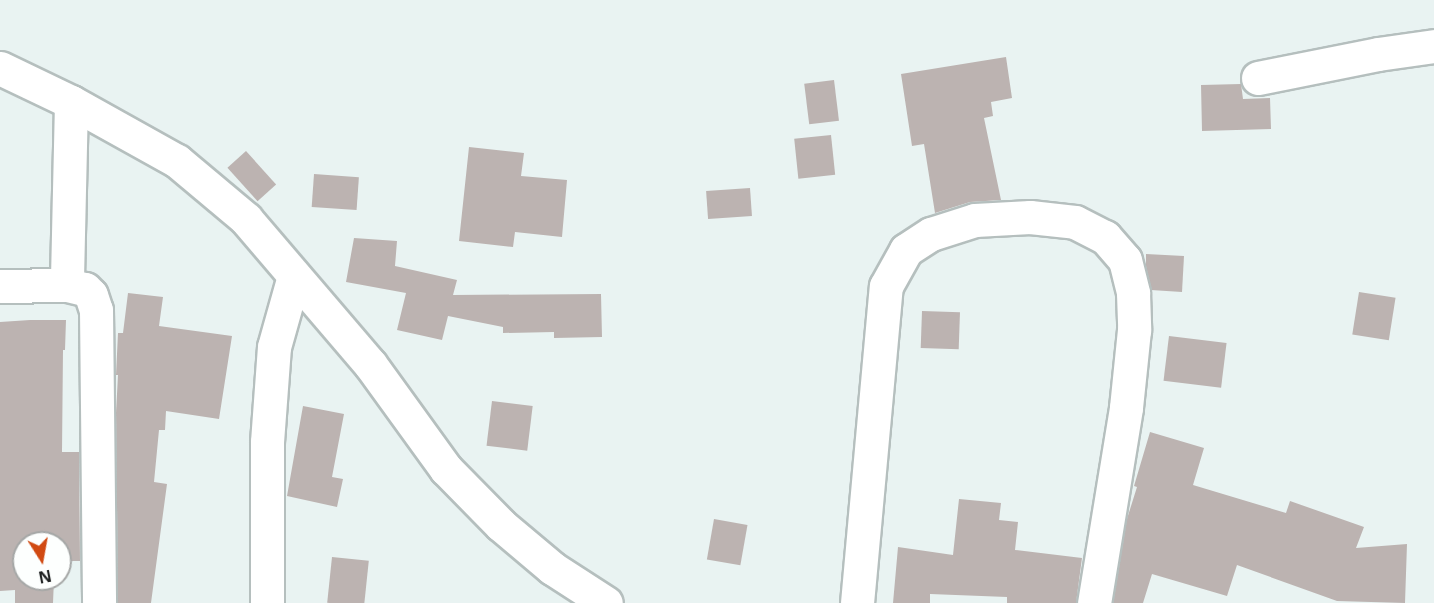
<!DOCTYPE html>
<style>
body{margin:0}
#map{position:relative;width:1434px;height:603px;overflow:hidden;background:#e9f3f2;font-family:"Noto Sans",sans-serif}
div>[style]{position:absolute}
.building>*{inset:0;background:#bcb3b1;transform-origin:0 0}
.roads{filter:drop-shadow(2px 0 #b5bfbe) drop-shadow(-2px 0 #b5bfbe) drop-shadow(0 2px #b5bfbe) drop-shadow(0 -2px #b5bfbe)}
.minor>*{height:33px;margin:-16.5px;padding:0 16.5px;transform-origin:16.5px;border-radius:16.5px;background:#fff}
span{translate:-50% -50%;white-space:nowrap;text-align:center;line-height:1.15;-webkit-text-stroke:4.5px #fdfffe;paint-order:stroke}
.north{position:absolute;left:12px;top:531px;width:60px;height:60px;box-sizing:border-box;background:#fdfffe;border:2px solid #a5a7a6;border-radius:50%;rotate:169deg;font-size:16px;font-weight:700;line-height:24px;text-align:center;color:#202323}
.north::after{content:'';display:block;margin:auto;width:21px;height:27px;background:#d14a12;clip-path:polygon(50% 0,100% 100%,50% 72%,0 100%)}
</style>
<div id="map">
<div class="building">
<i style="clip-path:polygon(1006px 57px,1012px 98px,991px 102px,993px 116px,984px 118px,1001px 200px,970px 202px,935px 213px,924px 144px,912px 146px,901px 74px)"></i>
<i style="left:834px;top:80px;width:41px;height:30px;rotate:83deg"></i>
<i style="clip-path:polygon(1241px 84px,1243px 99px,1270px 98px,1271px 129px,1202px 131px,1201px 85px)"></i>
<i style="left:831px;top:135px;width:40px;height:37px;rotate:84deg"></i>
<i style="clip-path:polygon(469px 147px,524px 153px,521px 176px,567px 180px,562px 237px,515px 232px,513px 247px,459px 241px)"></i>
<i style="left:246px;top:151px;width:45px;height:25px;rotate:48deg"></i>
<i style="left:314px;top:174px;width:45px;height:33px;rotate:4deg"></i>
<i style="left:750px;top:188px;width:28px;height:44px;rotate:86deg"></i>
<i style="clip-path:polygon(354px 238px,397px 241px,395px 266px,457px 280px,453px 295px,601px 294px,602px 337px,554px 338px,554px 332px,503px 333px,503px 327px,448px 316px,442px 340px,397px 330px,406px 293px,346px 282px)"></i>
<i style="clip-path:polygon(1146px 254px,1184px 256px,1182px 292px,1151px 290px,1146px 266px)"></i>
<i style="left:1359px;top:292px;width:37px;height:43px;rotate:9deg"></i>
<i style="clip-path:polygon(128px 293px,163px 297px,159px 326px,232px 336px,219px 419px,166px 411px,165px 430px,159px 430px,154px 482px,167px 484px,151px 603px,118px 603px,116px 413px,118px 375px,116px 375px,118px 333px,123px 333px)"></i>
<i style="left:922px;top:311px;width:38px;height:37px;rotate:2deg"></i>
<i style="clip-path:polygon(30px 320px,66px 320px,65px 350px,63px 350px,62px 452px,79px 452px,80px 561px,60px 561px,60px 543px,24px 543px,24px 579px,54px 579px,53px 603px,15px 603px,15px 590px,0 591px,0 322px)"></i>
<i style="left:1169px;top:336px;width:58px;height:45px;rotate:7deg"></i>
<i style="left:492px;top:401px;width:41px;height:45px;rotate:7deg"></i>
<i style="clip-path:polygon(303px 406px,344px 414px,332px 477px,343px 479px,337px 507px,287px 496px)"></i>
<i style="clip-path:polygon(1150px 432px,1204px 448px,1193px 485px,1286px 513px,1290px 501px,1364px 527px,1356px 548px,1407px 544px,1405px 603px,1337px 601px,1237px 565px,1227px 596px,1152px 574px,1143px 603px,1113px 603px,1126px 522px,1137px 487px,1134px 486px)"></i>
<i style="clip-path:polygon(959px 499px,1001px 503px,999px 520px,1018px 522px,1015px 550px,1082px 558px,1076px 603px,1007px 603px,1007px 597px,930px 594px,930px 603px,893px 603px,898px 547px,953px 555px)"></i>
<i style="left:714px;top:519px;width:34px;height:41px;rotate:10deg"></i>
<i style="left:332px;top:557px;width:37px;height:46px;rotate:6deg"></i>
</div>
<div class="roads">
<div class="minor">
<i style="left:0;top:68px;width:79px;rotate:25.6deg"></i>
<i style="left:71px;top:102px;width:121px;rotate:29.1deg"></i>
<i style="left:177px;top:161px;width:90px;rotate:40deg"></i>
<i style="left:246px;top:219px;width:191px;rotate:49.5deg"></i>
<i style="left:370px;top:364px;width:130px;rotate:54.1deg"></i>
<i style="left:446px;top:469px;width:78px;rotate:45.5deg"></i>
<i style="left:501px;top:525px;width:67px;rotate:40.1deg"></i>
<i style="left:552px;top:568px;width:64px;rotate:32.9deg"></i>
<i style="left:1258px;top:78px;width:122px;rotate:-11.3deg"></i>
<i style="left:1378px;top:54px;width:57px;rotate:-8.1deg"></i>
<i style="left:71px;top:102px;width:183px;rotate:91.3deg"></i>
<i style="left:67px;top:285px;width:18px;rotate:13deg"></i>
<i style="left:85px;top:289px;width:8px;rotate:45deg"></i>
<i style="left:91px;top:295px;width:16px;rotate:72deg"></i>
<i style="left:96px;top:310px;width:293px;rotate:89.4deg"></i>
<i style="left:0;top:286px;width:67px;rotate:-0.9deg"></i>
<i style="left:267px;top:603px;width:161px;rotate:-90deg"></i>
<i style="left:267px;top:442px;width:95px;rotate:-85.8deg"></i>
<i style="left:274px;top:347px;width:74px;rotate:-74.3deg"></i>
<i style="left:857px;top:603px;width:318px;rotate:-84.8deg"></i>
<i style="left:886px;top:286px;width:41px;rotate:-60.9deg"></i>
<i style="left:906px;top:250px;width:30px;rotate:-33deg"></i>
<i style="left:931px;top:234px;width:46px;rotate:-17.7deg"></i>
<i style="left:975px;top:220px;width:55px;rotate:-3.1deg"></i>
<i style="left:1030px;top:217px;width:45px;rotate:6.3deg"></i>
<i style="left:1075px;top:222px;width:34px;rotate:27deg"></i>
<i style="left:1105px;top:237px;width:30px;rotate:49deg"></i>
<i style="left:1125px;top:260px;width:34px;rotate:76deg"></i>
<i style="left:1133px;top:293px;width:37px;rotate:88deg"></i>
<i style="left:1134px;top:330px;width:78px;rotate:95.9deg"></i>
<i style="left:1126px;top:408px;width:198px;rotate:99.3deg"></i>
</div>
</div>
<div class="north">N</div>
</div>
